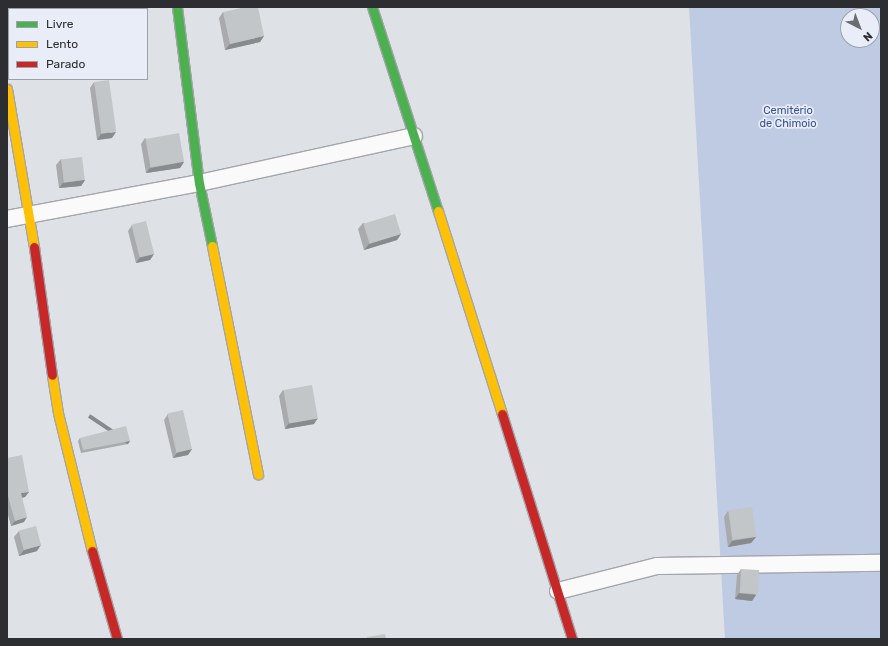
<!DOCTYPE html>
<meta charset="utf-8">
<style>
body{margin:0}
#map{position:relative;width:888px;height:646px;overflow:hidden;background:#dee1e6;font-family:Rubik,sans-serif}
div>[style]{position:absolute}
.green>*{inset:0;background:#bfcae3}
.roads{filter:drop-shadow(1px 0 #a3a6aa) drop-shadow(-1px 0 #a3a6aa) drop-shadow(0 1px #a3a6aa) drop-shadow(0 -1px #a3a6aa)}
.street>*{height:16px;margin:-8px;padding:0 8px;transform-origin:8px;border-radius:8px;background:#fafafb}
.fast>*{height:9px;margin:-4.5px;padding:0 4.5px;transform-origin:4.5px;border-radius:4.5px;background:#4caf50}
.slow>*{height:9px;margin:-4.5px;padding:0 4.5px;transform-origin:4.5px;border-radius:4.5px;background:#ffc107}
.jam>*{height:9px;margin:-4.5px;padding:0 4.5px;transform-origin:4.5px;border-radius:4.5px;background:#c62828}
.wall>*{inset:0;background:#a8aaad}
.shaded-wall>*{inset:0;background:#888b8d;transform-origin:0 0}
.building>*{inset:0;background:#c3c6c9;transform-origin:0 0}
span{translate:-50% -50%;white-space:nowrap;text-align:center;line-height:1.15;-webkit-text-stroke:3.5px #e9edf7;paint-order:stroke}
.park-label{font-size:11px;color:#37509b}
.frame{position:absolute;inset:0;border:8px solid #2c2e32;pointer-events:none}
.legend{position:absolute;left:8px;top:8px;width:140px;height:72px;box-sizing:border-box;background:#e9edf7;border:1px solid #9da1a8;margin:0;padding:5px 7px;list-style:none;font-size:12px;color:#2c2e32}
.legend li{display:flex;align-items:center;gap:8px;height:20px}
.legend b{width:20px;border:1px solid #9da1a8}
.north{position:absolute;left:840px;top:8px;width:40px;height:40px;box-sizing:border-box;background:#e9edf7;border:1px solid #9da1a8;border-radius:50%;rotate:138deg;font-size:11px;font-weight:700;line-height:16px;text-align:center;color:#2c2e32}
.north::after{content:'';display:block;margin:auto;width:14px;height:18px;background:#6a6d71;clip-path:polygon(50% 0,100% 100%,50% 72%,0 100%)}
</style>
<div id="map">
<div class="green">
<i style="clip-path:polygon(evenodd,689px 7px,881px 7px,881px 639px,725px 639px,689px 7px,848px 16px,872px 16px,872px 40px,848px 40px,848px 16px)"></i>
</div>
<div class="roads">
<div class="street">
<i style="left:7px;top:219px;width:195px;rotate:-10.6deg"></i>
<i style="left:199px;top:183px;width:220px;rotate:-12.3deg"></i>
<i style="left:558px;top:591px;width:102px;rotate:-14.2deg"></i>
<i style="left:657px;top:566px;width:224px;rotate:-0.8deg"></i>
</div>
<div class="fast">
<i style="left:177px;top:7px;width:177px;rotate:82.9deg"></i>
<i style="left:199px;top:183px;width:64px;rotate:78.3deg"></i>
<i style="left:372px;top:7px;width:214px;rotate:72.1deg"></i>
</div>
<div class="slow">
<i style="left:7px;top:89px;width:160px;rotate:80.3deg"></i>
<i style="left:438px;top:211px;width:213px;rotate:72.5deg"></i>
<i style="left:212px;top:246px;width:233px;rotate:78.6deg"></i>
<i style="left:52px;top:375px;width:38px;rotate:81deg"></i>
<i style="left:58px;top:413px;width:142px;rotate:76.2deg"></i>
</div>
<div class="jam">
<i style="left:34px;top:247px;width:129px;rotate:82deg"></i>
<i style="left:502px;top:414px;width:236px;rotate:72.7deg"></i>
<i style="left:92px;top:551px;width:91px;rotate:74.1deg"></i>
</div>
</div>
<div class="wall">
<i style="clip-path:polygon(223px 12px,264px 36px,260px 42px,225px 50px,219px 18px)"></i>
<i style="clip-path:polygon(94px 82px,112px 138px,97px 140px,90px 88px)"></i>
<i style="clip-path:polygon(145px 138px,184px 162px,180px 168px,146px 173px,141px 144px)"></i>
<i style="clip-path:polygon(61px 159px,85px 180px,81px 186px,59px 188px,56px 165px)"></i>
<i style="clip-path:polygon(363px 223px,401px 234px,397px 240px,364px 250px,358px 229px)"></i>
<i style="clip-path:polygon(132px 225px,154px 254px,150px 260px,136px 263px,128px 231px)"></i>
<i style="clip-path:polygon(283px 390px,314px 424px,285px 429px,279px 396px)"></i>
<i style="clip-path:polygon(168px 414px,192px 449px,188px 455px,173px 458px,164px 420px)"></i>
<i style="clip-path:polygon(80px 438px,130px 441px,128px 444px,81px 453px,78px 441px)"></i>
<i style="clip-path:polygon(7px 458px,29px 492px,25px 497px,22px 498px,24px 522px,11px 526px,7px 511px)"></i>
<i style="clip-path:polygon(728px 511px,756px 537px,751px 543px,728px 547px,724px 517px)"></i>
<i style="clip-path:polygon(19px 531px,37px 551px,19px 556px,14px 537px)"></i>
<i style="clip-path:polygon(741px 569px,756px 595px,752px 601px,735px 599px,737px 575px)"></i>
</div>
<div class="shaded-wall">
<i style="clip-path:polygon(264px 36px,260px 42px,225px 50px,230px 44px)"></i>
<i style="clip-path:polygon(116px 132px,112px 138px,97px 140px,101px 134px)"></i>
<i style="clip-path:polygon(184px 162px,180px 168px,146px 173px,150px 168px)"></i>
<i style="clip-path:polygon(85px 180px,81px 186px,59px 188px,63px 183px)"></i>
<i style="clip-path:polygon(401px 234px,397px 240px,364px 250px,369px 244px)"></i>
<i style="clip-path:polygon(154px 254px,150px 260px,136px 263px,140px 257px)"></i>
<i style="clip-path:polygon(318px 418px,314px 424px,285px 429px,289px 423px)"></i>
<i style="left:130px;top:441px;width:4px;height:48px;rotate:124deg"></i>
<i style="clip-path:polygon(192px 449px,188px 455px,173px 458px,177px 453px)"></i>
<i style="clip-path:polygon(29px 492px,25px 497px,17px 499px,21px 493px)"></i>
<i style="clip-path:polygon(27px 517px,24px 522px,11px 526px,15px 521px)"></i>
<i style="clip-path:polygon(756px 537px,751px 543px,728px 547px,732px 541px)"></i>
<i style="clip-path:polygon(41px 545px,37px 551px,19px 556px,24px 550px)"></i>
<i style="clip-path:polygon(739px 593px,756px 595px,752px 601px,735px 599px)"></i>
</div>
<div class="building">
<i style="clip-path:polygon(246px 7px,258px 7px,264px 36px,230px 44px,223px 12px)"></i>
<i style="left:109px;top:80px;width:52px;height:15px;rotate:82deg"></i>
<i style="clip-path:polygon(7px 132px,8px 140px,7px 140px)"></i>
<i style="left:179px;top:133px;width:29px;height:34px;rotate:80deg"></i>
<i style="left:82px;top:157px;width:23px;height:21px;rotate:83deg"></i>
<i style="left:395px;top:214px;width:21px;height:33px;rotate:73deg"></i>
<i style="left:146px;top:221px;width:34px;height:15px;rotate:76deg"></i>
<i style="left:312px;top:385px;width:34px;height:29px;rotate:80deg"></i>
<i style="left:183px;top:410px;width:40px;height:16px;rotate:77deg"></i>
<i style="clip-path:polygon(126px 426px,130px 441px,83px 450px,80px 438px)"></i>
<i style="clip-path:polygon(22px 455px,29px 492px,21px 493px,27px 517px,15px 521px,8px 496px,7px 496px,7px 458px)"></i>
<i style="left:752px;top:507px;width:30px;height:24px;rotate:82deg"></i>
<i style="left:36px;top:526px;width:20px;height:18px;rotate:75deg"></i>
<i style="left:741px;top:569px;width:18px;height:24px;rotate:3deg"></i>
<i style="clip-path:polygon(385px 634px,386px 639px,368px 639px,367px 637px)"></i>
</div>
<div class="park-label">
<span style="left:788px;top:118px">Cemitério<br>de Chimoio</span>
</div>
<div class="frame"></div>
<ul class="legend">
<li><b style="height:5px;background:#4caf50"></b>Livre</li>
<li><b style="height:5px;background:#ffc107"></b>Lento</li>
<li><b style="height:5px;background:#c62828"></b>Parado</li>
</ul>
<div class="north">N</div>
</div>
